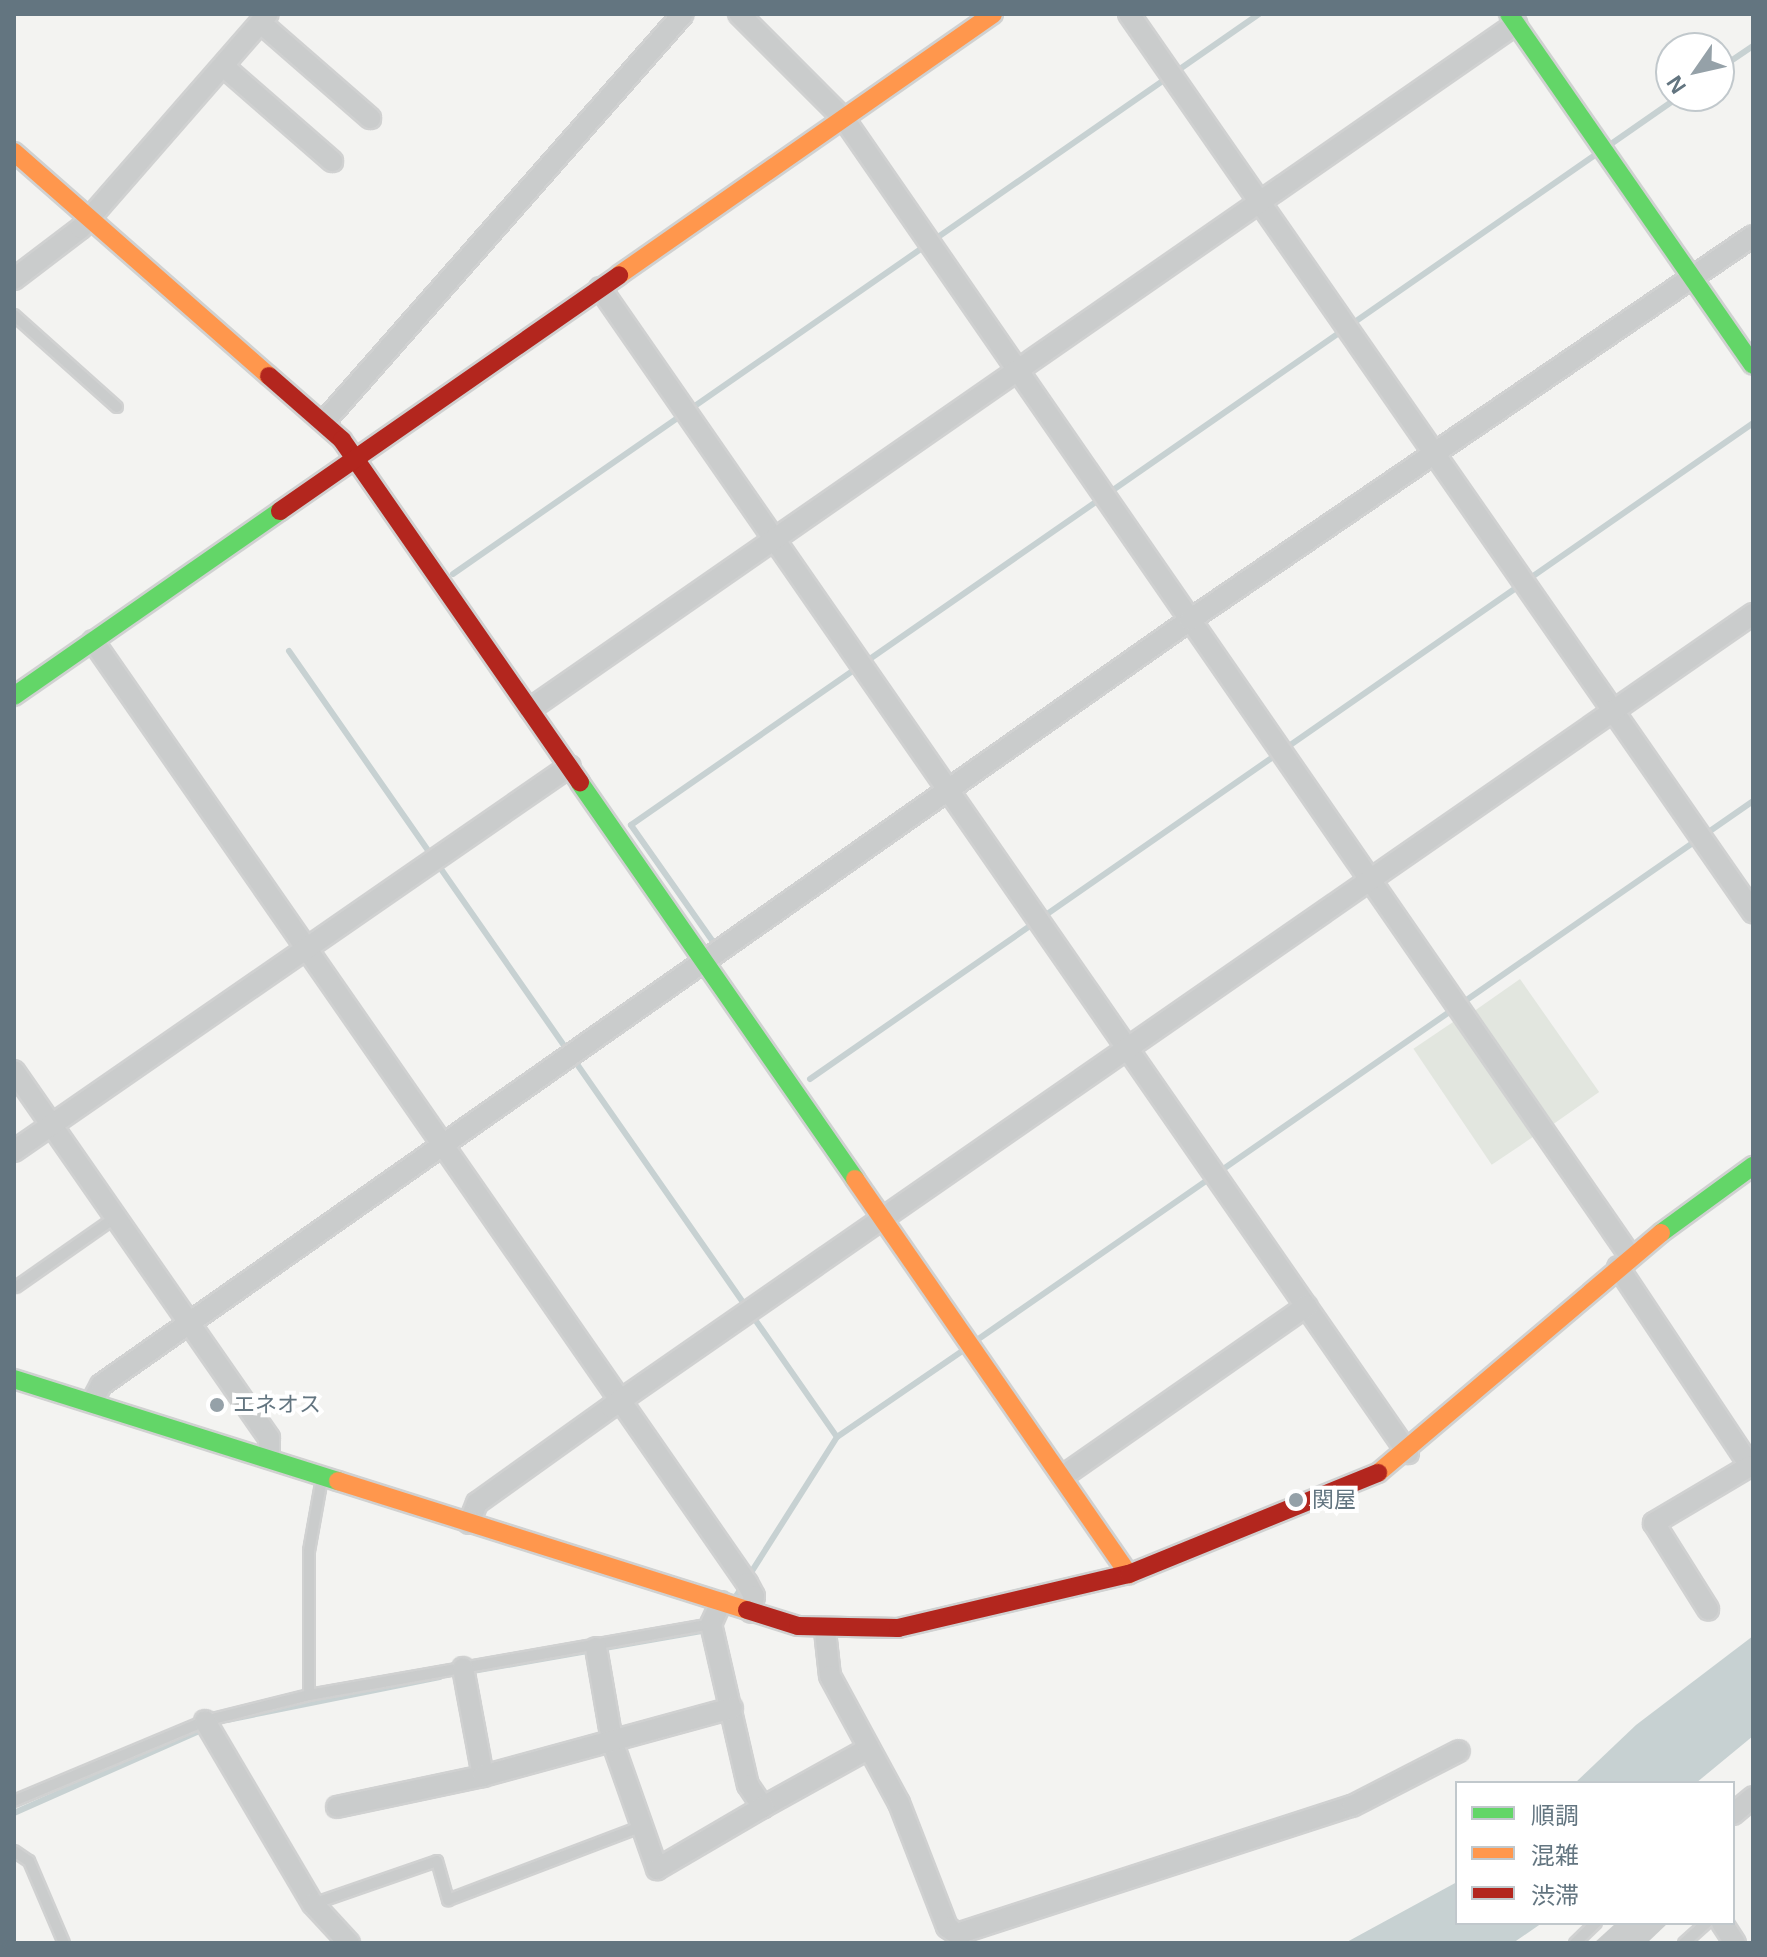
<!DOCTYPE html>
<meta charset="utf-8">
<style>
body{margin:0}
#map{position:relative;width:1767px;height:1957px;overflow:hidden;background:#f3f3f1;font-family:Helvetica,"Noto Sans JP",sans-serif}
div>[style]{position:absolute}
.green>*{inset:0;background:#e2e6df;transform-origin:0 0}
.water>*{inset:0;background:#c7d1d2}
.stream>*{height:6px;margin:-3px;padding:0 3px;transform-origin:3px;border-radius:3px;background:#c7d1d2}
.building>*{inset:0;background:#cacccc}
.roads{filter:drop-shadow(2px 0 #d0d1d1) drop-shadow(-2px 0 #d0d1d1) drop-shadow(0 2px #d0d1d1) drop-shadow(0 -2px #d0d1d1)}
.lane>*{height:10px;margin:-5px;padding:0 5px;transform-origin:5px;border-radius:5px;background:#cacccc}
.street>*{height:20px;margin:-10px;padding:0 10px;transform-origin:10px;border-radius:10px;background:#cacccc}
.fast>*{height:18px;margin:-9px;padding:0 9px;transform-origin:9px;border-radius:9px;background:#63d668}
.slow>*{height:18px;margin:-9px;padding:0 9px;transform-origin:9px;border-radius:9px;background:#ff974d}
.jam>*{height:18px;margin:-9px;padding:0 9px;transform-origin:9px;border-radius:9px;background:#b3261e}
.dots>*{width:22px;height:22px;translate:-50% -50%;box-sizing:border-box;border:4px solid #fff;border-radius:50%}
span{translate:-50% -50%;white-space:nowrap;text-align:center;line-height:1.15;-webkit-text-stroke:8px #fff;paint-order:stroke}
.poi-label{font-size:22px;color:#637580}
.left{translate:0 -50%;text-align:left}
.frame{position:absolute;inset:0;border:16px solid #637580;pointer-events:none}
.legend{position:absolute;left:1455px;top:1781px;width:280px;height:144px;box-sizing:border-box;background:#fff;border:2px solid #c1c8cc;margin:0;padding:10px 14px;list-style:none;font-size:24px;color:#637580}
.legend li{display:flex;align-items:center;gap:16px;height:40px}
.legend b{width:40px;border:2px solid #c1c8cc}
.north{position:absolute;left:1655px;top:32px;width:80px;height:80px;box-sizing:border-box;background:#fff;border:2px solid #c1c8cc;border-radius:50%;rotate:236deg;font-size:22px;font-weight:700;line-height:32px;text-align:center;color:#637580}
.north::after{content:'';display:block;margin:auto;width:28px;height:36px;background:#95a1a8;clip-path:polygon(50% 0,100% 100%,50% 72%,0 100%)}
</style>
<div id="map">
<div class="green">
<i style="left:1520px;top:979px;width:138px;height:58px;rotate:55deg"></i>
<i style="left:1459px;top:1018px;width:140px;height:55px;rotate:56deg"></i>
</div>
<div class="water">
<i style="clip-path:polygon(1753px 1636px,1753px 1736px,1696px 1783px,1575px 1783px,1636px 1725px)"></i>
<i style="clip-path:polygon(1457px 1882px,1457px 1923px,1542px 1923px,1513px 1943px,1345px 1943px)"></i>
</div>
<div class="stream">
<i style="left:1719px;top:69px;width:41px;rotate:-34.1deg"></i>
<i style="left:1611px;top:144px;width:84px;rotate:-34.8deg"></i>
<i style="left:453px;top:574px;width:981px;rotate:-34.79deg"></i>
<i style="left:289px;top:651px;width:958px;rotate:55.12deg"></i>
<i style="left:837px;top:1437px;width:191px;rotate:122.4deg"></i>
<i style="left:716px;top:946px;width:148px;rotate:-125.1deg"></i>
<i style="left:631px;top:825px;width:1174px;rotate:-34.8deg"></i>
<i style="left:810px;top:1079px;width:1149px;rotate:-34.82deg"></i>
<i style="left:977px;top:1340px;width:945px;rotate:-34.78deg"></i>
<i style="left:837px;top:1437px;width:152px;rotate:-34.5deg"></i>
<i style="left:467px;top:1672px;width:244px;rotate:-9.9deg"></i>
<i style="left:227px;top:1720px;width:217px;rotate:-11.4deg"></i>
<i style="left:14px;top:1813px;width:210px;rotate:-23.9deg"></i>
</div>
<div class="building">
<i style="clip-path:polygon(1616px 1923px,1668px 1923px,1647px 1943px,1594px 1943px)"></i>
</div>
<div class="roads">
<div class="lane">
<i style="left:14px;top:315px;width:138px;rotate:41.8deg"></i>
<i style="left:16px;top:1287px;width:122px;rotate:-35deg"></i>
<i style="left:309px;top:1695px;width:144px;rotate:-90deg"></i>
<i style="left:309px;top:1551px;width:74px;rotate:-79.9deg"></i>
<i style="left:14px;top:1801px;width:207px;rotate:-22.7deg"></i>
<i style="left:205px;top:1721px;width:107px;rotate:-14deg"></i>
<i style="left:309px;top:1695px;width:408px;rotate:-10deg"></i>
<i style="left:14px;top:1851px;width:18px;rotate:34deg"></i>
<i style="left:29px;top:1861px;width:89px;rotate:66.9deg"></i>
<i style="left:313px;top:1904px;width:131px;rotate:-19.1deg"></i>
<i style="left:437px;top:1861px;width:41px;rotate:74.2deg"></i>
<i style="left:448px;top:1900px;width:203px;rotate:-20.8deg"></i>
<i style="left:1575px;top:1943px;width:29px;rotate:-44deg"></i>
<i style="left:1684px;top:1943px;width:30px;rotate:-42deg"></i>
</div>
<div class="street">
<i style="left:739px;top:14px;width:148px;rotate:45deg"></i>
<i style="left:844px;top:119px;width:1382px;rotate:55.34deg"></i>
<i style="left:1129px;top:14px;width:1094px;rotate:55.21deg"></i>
<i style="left:261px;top:23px;width:145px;rotate:41.1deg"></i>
<i style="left:223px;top:66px;width:145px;rotate:41.1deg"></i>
<i style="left:14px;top:279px;width:84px;rotate:-37.3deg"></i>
<i style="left:81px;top:228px;width:284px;rotate:-48.9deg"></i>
<i style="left:600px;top:288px;width:1418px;rotate:55.26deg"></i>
<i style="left:324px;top:422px;width:543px;rotate:-48.66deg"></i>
<i style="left:93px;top:641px;width:1147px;rotate:55.23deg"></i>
<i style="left:747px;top:1583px;width:15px;rotate:62deg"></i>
<i style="left:754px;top:1596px;width:16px;rotate:101deg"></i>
<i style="left:530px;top:709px;width:1201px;rotate:-34.79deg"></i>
<i style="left:14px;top:1071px;width:447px;rotate:55.2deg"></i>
<i style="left:269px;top:1438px;width:20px;rotate:90deg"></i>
<i style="left:14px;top:1151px;width:676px;rotate:-34.7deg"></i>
<i style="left:1618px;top:1267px;width:239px;rotate:56.4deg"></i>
<i style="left:1750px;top:1466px;width:112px;rotate:149.3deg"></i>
<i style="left:1654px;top:1523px;width:102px;rotate:57.9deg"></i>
<i style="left:93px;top:1400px;width:17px;rotate:-62deg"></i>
<i style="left:101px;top:1385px;width:1331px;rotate:-35.09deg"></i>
<i style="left:1190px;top:620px;width:681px;rotate:-34.3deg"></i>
<i style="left:1063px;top:1476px;width:297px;rotate:-34.9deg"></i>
<i style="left:469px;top:1523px;width:22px;rotate:-68deg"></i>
<i style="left:477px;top:1503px;width:165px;rotate:-35.6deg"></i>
<i style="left:611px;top:1407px;width:1390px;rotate:-34.78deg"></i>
<i style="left:721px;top:1602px;width:24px;rotate:114deg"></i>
<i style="left:711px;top:1624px;width:165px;rotate:77.1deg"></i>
<i style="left:748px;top:1785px;width:27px;rotate:56deg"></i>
<i style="left:763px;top:1807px;width:118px;rotate:-29deg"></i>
<i style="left:825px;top:1631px;width:45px;rotate:83.7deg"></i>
<i style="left:830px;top:1676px;width:145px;rotate:61.5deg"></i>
<i style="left:899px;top:1803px;width:133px;rotate:68.8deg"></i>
<i style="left:947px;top:1927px;width:12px;rotate:35deg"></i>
<i style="left:957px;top:1934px;width:415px;rotate:-18deg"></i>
<i style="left:1352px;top:1806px;width:120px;rotate:-27.2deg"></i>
<i style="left:596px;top:1648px;width:94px;rotate:80.2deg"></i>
<i style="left:612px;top:1741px;width:136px;rotate:70.6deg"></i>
<i style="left:657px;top:1869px;width:123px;rotate:-30.3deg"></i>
<i style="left:463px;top:1668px;width:110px;rotate:79.5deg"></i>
<i style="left:205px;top:1721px;width:212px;rotate:59.5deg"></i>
<i style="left:313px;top:1904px;width:53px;rotate:47.3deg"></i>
<i style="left:337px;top:1807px;width:149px;rotate:-12deg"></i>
<i style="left:483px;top:1776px;width:258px;rotate:-15.3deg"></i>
<i style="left:1733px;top:1814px;width:26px;rotate:-40deg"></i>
<i style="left:1722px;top:1923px;width:24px;rotate:57deg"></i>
</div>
<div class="fast">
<i style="left:1509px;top:14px;width:427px;rotate:55.2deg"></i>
<i style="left:14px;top:696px;width:324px;rotate:-34.8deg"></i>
<i style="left:580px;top:783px;width:482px;rotate:55.2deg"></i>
<i style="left:1661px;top:1233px;width:114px;rotate:-36.1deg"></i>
<i style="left:14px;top:1379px;width:340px;rotate:17.5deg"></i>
</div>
<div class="slow">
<i style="left:14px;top:152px;width:339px;rotate:41.3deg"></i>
<i style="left:619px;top:275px;width:456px;rotate:-34.9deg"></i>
<i style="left:855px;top:1179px;width:481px;rotate:55.3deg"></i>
<i style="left:1378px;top:1473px;width:371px;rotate:-40.3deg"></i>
<i style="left:338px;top:1481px;width:429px;rotate:17.5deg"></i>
</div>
<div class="jam">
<i style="left:269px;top:376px;width:97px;rotate:41.2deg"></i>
<i style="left:342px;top:440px;width:417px;rotate:55.2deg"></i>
<i style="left:280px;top:511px;width:413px;rotate:-34.8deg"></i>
<i style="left:747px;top:1610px;width:53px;rotate:17.4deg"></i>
<i style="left:798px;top:1626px;width:100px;rotate:1.1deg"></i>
<i style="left:898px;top:1628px;width:237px;rotate:-13.2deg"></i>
<i style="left:1129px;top:1574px;width:269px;rotate:-22.1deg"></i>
</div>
</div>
<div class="dots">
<i style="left:217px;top:1405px;background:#95a1a8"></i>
<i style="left:1296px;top:1500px;background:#95a1a8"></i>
</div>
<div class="poi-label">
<span class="left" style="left:233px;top:1405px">エネオス</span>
<span class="left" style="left:1312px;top:1500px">関屋</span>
</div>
<div class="frame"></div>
<ul class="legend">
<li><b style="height:10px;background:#63d668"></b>順調</li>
<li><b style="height:10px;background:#ff974d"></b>混雑</li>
<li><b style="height:10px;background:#b3261e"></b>渋滞</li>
</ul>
<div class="north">N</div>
</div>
